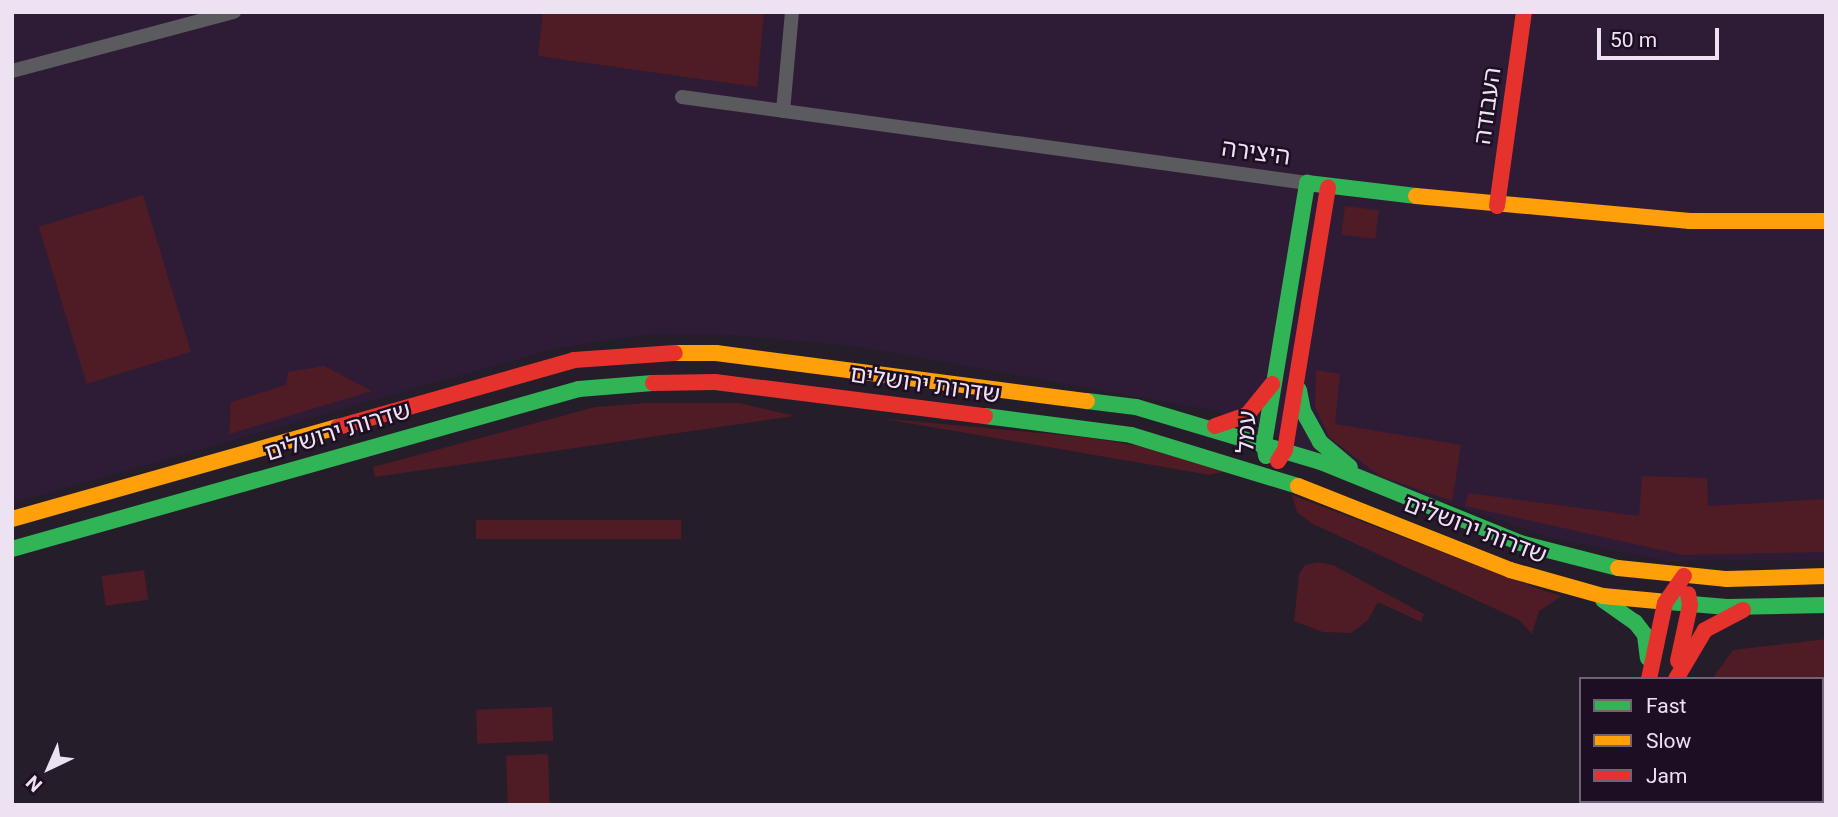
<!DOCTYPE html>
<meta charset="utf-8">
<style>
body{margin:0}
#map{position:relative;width:1838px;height:817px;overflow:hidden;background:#251d29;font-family:Roboto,"Noto Sans Hebrew",sans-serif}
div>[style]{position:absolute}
.built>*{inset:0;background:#2e1c36}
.green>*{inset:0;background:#4f1b24;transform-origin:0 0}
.street>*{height:14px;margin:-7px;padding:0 7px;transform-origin:7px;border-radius:7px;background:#5b5a5f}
.fast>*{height:16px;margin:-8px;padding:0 8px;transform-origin:8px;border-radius:8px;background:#30b455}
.slow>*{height:16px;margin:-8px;padding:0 8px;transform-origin:8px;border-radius:8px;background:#ff9f0a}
.jam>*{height:16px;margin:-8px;padding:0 8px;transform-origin:8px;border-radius:8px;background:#e5322d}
span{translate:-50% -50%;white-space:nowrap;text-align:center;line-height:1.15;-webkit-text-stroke:5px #1d0e24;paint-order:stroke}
.street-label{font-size:24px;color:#ede2f2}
.frame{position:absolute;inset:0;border:14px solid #ede2f2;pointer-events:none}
.legend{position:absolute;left:1579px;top:677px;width:245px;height:126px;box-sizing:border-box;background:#1d0e24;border:2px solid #706376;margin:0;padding:9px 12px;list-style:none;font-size:21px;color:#ede2f2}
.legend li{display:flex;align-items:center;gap:14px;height:35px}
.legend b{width:35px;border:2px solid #706376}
.north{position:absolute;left:14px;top:733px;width:70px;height:70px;-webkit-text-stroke:5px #1d0e24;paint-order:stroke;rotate:224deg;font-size:19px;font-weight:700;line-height:28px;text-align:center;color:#ede2f2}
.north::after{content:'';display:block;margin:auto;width:24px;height:32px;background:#ede2f2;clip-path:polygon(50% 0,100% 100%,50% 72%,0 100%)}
.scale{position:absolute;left:1597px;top:28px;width:122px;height:32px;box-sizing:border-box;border:4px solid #ede2f2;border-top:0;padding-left:9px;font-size:21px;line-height:24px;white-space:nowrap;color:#ede2f2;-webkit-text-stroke:5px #1d0e24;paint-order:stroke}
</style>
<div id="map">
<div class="built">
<i style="clip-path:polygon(12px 12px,1826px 12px,1826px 560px,1668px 561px,1552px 538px,1358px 473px,1216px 411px,855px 346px,731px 335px,650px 334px,557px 348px,12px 503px)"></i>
</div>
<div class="green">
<i style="clip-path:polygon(543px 12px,764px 12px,757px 87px,538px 56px)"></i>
<i style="left:143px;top:195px;width:164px;height:109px;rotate:73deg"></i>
<i style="left:1345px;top:206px;width:34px;height:29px;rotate:7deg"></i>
<i style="clip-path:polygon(324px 366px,372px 391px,229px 434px,231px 402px,286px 385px,288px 372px)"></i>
<i style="clip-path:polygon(1316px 370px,1340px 374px,1335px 424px,1461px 445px,1452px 501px,1380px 476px,1330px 438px,1315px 407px)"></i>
<i style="clip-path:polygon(645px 403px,740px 403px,795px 416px,375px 477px,373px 467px,595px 407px)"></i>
<i style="clip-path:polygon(879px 418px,1084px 437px,1146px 447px,1227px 471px,1210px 475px)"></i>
<i style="clip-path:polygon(1642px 476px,1707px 478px,1708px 506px,1826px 499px,1826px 552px,1683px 555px,1465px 506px,1468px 493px,1639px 516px)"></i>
<i style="clip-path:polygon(1292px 495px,1539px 589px,1562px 596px,1539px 611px,1532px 634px,1519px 620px,1311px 523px,1297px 512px)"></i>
<i style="left:681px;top:520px;width:19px;height:205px;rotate:90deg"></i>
<i style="clip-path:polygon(1317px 562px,1333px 565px,1424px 614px,1421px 622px,1378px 602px,1368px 620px,1351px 633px,1323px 632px,1294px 621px,1299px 574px,1305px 565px)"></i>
<i style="left:144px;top:570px;width:30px;height:43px;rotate:82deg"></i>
<i style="clip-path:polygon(1826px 639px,1826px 805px,1677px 805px,1822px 801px,1822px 679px,1712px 679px,1733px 650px)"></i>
<i style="left:552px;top:707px;width:34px;height:76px;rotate:88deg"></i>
<i style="left:548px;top:754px;width:51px;height:42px;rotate:88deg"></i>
</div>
<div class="street">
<i style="left:12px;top:71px;width:230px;rotate:-14.9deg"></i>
<i style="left:682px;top:97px;width:631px;rotate:7.83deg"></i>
<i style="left:783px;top:111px;width:99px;rotate:-84.8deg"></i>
</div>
<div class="fast">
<i style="left:1299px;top:390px;width:21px;rotate:79deg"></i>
<i style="left:1303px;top:411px;width:35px;rotate:61deg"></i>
<i style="left:1320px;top:442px;width:39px;rotate:40deg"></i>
<i style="left:1087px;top:401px;width:49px;rotate:7deg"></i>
<i style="left:1136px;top:407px;width:193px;rotate:16.6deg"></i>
<i style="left:1321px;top:462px;width:215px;rotate:22.1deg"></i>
<i style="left:1520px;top:543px;width:101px;rotate:14.3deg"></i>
<i style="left:985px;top:416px;width:147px;rotate:7.4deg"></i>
<i style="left:1131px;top:435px;width:175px;rotate:17deg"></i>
<i style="left:1266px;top:456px;width:12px;rotate:-99deg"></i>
<i style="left:1264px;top:444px;width:265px;rotate:-80.6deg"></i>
<i style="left:1307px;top:183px;width:110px;rotate:6.8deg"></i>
<i style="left:12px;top:549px;width:589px;rotate:-15.76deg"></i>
<i style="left:579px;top:389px;width:74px;rotate:-4.6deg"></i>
<i style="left:1603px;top:600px;width:39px;rotate:35deg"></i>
<i style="left:1635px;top:622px;width:16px;rotate:52deg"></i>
<i style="left:1645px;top:635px;width:23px;rotate:83deg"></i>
<i style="left:1657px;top:601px;width:70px;rotate:4.9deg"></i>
<i style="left:1727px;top:607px;width:99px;rotate:-1.2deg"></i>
<i style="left:1623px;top:805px;width:4px;rotate:-76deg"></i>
</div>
<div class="slow">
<i style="left:1416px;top:196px;width:275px;rotate:5.2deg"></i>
<i style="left:1690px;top:221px;width:136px"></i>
<i style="left:675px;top:353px;width:41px"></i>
<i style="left:716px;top:353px;width:374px;rotate:7.4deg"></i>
<i style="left:1298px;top:486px;width:228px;rotate:21.6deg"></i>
<i style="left:1510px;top:570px;width:97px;rotate:15.6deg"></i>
<i style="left:1603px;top:596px;width:54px;rotate:5.3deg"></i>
<i style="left:12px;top:519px;width:339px;rotate:-15.8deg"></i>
<i style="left:1618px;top:568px;width:110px;rotate:5.8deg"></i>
<i style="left:1727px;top:579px;width:99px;rotate:-1.7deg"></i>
<i style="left:1649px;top:801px;width:4px;rotate:90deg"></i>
</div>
<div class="jam">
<i style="left:1497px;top:206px;width:196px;rotate:-82.1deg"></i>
<i style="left:653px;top:383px;width:62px;rotate:-0.9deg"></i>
<i style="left:715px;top:382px;width:272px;rotate:7.2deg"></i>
<i style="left:1215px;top:426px;width:34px;rotate:-19deg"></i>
<i style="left:1247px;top:415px;width:40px;rotate:-51deg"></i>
<i style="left:338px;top:427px;width:245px;rotate:-15.8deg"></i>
<i style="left:574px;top:360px;width:101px;rotate:-4deg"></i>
<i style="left:1278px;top:461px;width:13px;rotate:-58deg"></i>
<i style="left:1285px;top:450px;width:266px;rotate:-80.7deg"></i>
<i style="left:1678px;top:661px;width:57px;rotate:-77.9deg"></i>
<i style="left:1690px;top:605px;width:11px;rotate:-100deg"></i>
<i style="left:1649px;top:679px;width:78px;rotate:-78.1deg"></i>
<i style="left:1665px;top:603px;width:33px;rotate:-55deg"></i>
<i style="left:1676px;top:679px;width:57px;rotate:-59.4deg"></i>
<i style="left:1705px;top:630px;width:43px;rotate:-27.8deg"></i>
</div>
<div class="street-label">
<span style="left:1488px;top:106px;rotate:-82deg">העבודה</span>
<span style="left:1256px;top:153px;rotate:8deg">היצירה</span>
<span style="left:925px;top:385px;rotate:8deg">שדרות ירושלים</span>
<span style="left:338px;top:432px;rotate:-17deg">שדרות ירושלים</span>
<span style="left:1247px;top:432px;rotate:-87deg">עמל</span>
<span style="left:1475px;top:530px;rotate:21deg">שדרות ירושלים</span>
</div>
<div class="frame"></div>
<ul class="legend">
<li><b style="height:9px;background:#30b455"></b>Fast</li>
<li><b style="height:9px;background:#ff9f0a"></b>Slow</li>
<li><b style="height:9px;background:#e5322d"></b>Jam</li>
</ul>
<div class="north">N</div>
<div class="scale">50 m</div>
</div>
